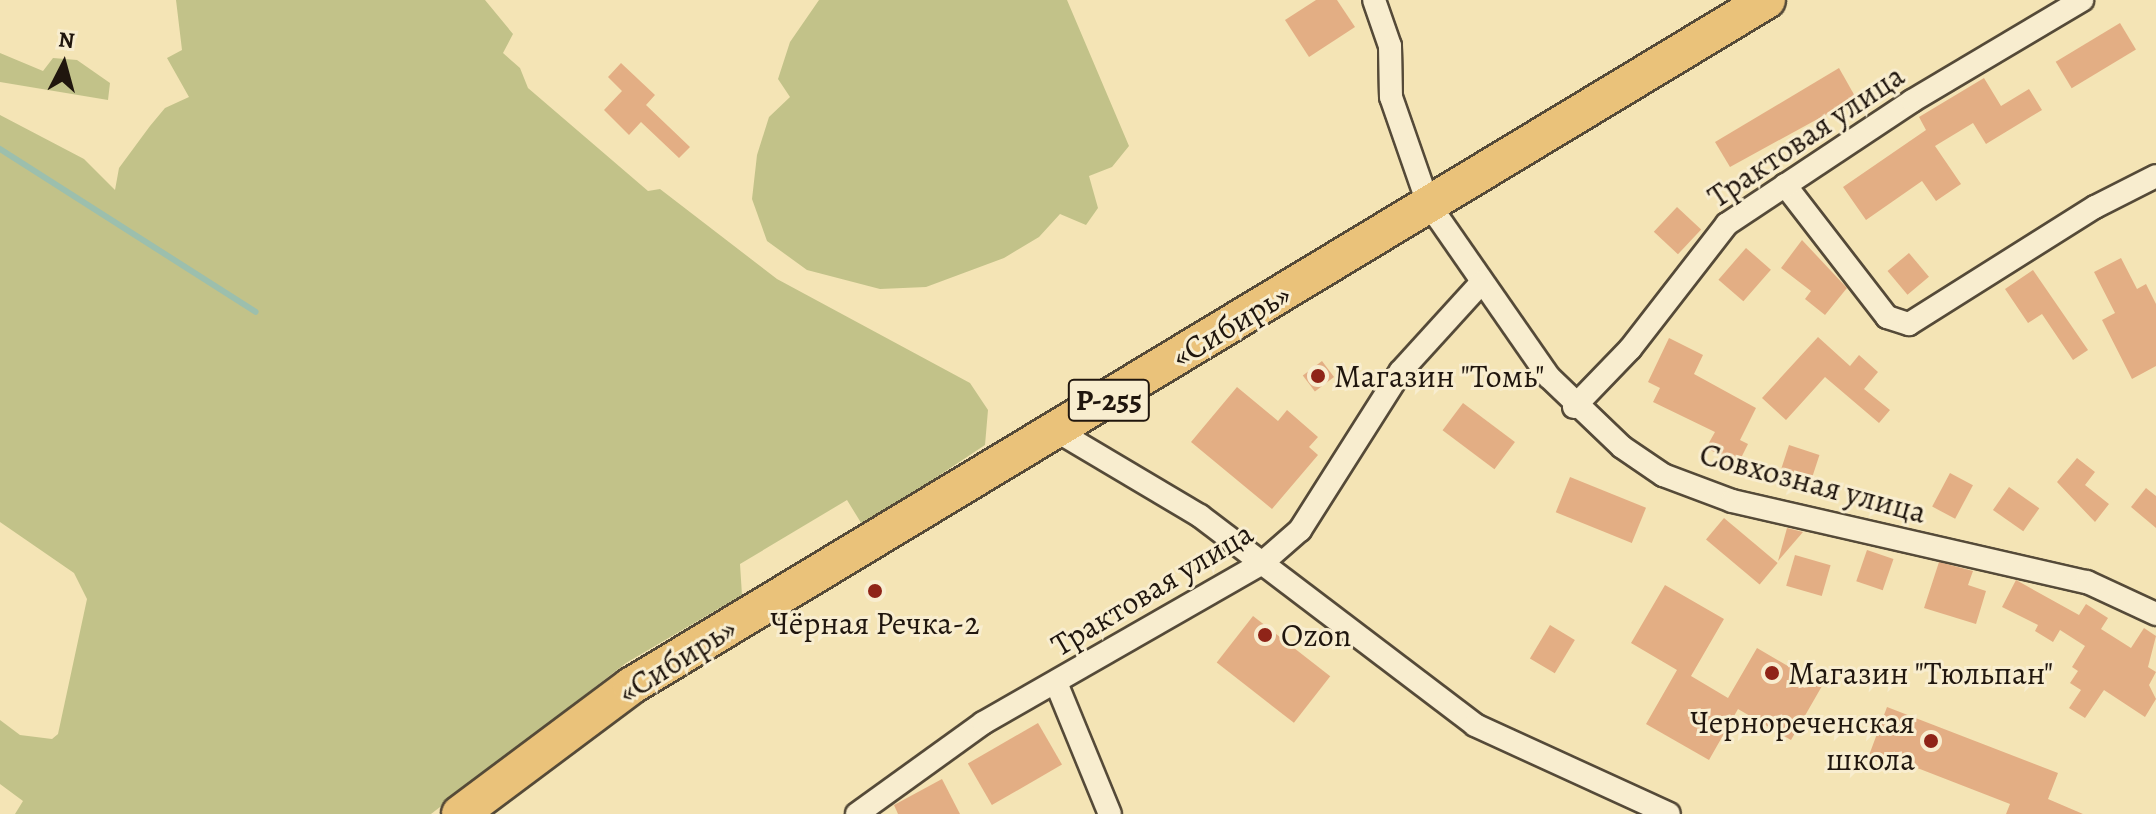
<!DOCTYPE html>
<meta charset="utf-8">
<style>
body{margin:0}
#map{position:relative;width:2156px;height:814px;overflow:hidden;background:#f4e4b5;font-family:Alegreya,serif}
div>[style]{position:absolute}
.green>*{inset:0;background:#c2c289}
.stream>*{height:6px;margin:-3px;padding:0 3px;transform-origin:3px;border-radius:3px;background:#9cbfad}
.building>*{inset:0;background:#e3ae84;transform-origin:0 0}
.roads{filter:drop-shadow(2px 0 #554a38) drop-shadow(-2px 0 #554a38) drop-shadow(0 2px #554a38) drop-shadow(0 -2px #554a38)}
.minor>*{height:22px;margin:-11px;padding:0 11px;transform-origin:11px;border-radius:11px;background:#f8edcf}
.trunk>*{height:36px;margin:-18px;padding:0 18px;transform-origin:18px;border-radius:18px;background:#eac27a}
.dots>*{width:22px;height:22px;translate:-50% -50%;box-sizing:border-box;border:4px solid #f8edcf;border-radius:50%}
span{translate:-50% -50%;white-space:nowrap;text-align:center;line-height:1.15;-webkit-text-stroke:6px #f8edcf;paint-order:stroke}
.shield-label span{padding:2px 6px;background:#f8edcf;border:2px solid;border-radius:6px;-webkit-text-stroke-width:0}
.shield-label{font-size:30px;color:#20160e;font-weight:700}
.street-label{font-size:32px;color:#20160e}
.poi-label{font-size:32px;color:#20160e}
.left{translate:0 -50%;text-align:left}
.right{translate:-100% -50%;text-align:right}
.north{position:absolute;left:24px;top:24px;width:80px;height:80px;-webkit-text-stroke:6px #f8edcf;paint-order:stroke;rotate:6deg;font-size:22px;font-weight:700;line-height:32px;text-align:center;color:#20160e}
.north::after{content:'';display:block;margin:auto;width:28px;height:36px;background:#20160e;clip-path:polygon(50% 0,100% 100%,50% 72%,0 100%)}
</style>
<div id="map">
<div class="green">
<i style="clip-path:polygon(176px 0,485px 0,513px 34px,503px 53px,520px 68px,528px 88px,648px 191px,660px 189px,777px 279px,970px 383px,988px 410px,985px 445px,863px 526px,847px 500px,740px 564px,742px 595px,626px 663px,431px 814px,15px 814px,23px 801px,0 784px,0 720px,20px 735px,52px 739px,58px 734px,87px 599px,74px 573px,0 522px,0 115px,84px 159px,115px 190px,119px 168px,150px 126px,165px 108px,189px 97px,167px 58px,182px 50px)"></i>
<i style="clip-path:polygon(819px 0,1067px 0,1129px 146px,1112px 167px,1089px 176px,1098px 208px,1086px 225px,1060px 214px,1039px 237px,1004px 258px,926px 287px,880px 289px,807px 270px,767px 241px,752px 199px,757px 155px,769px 117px,790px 97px,778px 79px,790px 42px)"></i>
<i style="clip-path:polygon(0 53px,43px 71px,53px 58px,77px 60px,110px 83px,108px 100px,0 82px)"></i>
</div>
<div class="stream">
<i style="left:0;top:149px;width:303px;rotate:32.5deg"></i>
</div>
<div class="building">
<i style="clip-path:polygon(1316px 0,1337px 0,1355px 27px,1309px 57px,1285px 20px)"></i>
<i style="left:2120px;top:23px;width:31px;height:75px;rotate:59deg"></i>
<i style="clip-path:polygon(621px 63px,655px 95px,646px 105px,690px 147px,679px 158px,641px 122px,629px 135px,604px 110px,622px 91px,608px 77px)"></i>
<i style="clip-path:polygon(1839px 68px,1856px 98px,1730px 167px,1715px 142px)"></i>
<i style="clip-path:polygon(1984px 78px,2001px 106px,2029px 89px,2042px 110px,1986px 144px,1973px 123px,1935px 146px,1961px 184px,1936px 201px,1922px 181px,1866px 220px,1843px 187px,1926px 130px,1919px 117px)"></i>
<i style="left:1677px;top:207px;width:33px;height:34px;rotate:43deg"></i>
<i style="clip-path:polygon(1802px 240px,1847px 288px,1825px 315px,1805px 299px,1811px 291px,1781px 268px)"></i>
<i style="left:1746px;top:248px;width:33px;height:42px;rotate:41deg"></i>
<i style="left:1909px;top:253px;width:31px;height:28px;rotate:50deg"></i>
<i style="clip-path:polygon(2121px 258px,2137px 289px,2146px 284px,2156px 304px,2156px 366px,2132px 379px,2102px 320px,2115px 313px,2094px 272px)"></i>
<i style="clip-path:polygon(2033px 270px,2088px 350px,2073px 360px,2042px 314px,2028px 323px,2005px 289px)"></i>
<i style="clip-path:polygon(1818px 337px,1850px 366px,1859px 355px,1878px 372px,1864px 389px,1890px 410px,1879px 423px,1825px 377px,1786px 420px,1762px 398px)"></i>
<i style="clip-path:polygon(1669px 338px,1703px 355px,1694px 374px,1756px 408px,1740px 440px,1748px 444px,1738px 464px,1706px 448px,1715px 432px,1653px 402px,1660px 388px,1648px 382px)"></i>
<i style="left:1322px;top:361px;width:20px;height:24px;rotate:53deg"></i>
<i style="clip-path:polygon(1237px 387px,1278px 421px,1287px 410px,1318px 437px,1309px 447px,1318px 455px,1272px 509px,1191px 442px)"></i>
<i style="left:1463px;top:403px;width:65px;height:34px;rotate:37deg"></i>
<i style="left:1789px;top:445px;width:32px;height:34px;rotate:18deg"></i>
<i style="clip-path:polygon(2077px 458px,2095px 472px,2085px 485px,2109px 504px,2095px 522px,2057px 482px)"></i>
<i style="left:1950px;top:473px;width:26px;height:38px;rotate:28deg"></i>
<i style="left:1570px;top:477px;width:82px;height:38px;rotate:22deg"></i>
<i style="left:2009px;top:487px;width:37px;height:28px;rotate:35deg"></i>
<i style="clip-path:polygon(2146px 488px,2156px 496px,2156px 528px,2131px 507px)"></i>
<i style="left:1724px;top:518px;width:70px;height:28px;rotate:40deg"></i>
<i style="clip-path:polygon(1787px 528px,1803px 532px,1778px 561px)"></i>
<i style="left:1867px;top:550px;width:28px;height:33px;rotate:19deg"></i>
<i style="left:1795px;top:555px;width:37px;height:32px;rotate:16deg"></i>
<i style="clip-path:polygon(1939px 562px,1973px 571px,1968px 585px,1986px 591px,1976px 624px,1924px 608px)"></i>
<i style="clip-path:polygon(2016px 580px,2079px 615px,2086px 604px,2108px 618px,2101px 629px,2131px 648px,2144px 628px,2156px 636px,2148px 667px,2156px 672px,2149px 685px,2156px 699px,2145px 717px,2104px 690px,2085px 718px,2069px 708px,2081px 690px,2070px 683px,2078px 671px,2072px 667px,2085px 646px,2060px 630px,2053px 642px,2035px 631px,2038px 625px,2002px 607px)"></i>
<i style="clip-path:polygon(1665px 585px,1724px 619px,1691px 676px,1728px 698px,1757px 648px,1822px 686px,1791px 740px,1738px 709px,1709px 760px,1646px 724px,1677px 670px,1631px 643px)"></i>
<i style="left:1253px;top:616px;width:98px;height:59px;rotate:38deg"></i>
<i style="left:1550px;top:625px;width:29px;height:39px;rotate:31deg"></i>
<i style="clip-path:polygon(1887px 707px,2058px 773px,2048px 799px,2083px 814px,2006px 814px,2010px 804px,1907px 764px,1904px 771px,1868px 758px)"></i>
<i style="left:1038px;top:723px;width:48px;height:81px;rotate:60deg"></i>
<i style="clip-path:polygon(942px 779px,960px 814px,898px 814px,894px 805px)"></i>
</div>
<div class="roads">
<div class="minor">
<i style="left:1374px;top:0;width:49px;rotate:70.8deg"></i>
<i style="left:1390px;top:46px;width:51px;rotate:88.9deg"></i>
<i style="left:1391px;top:97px;width:112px;rotate:70.8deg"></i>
<i style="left:1428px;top:203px;width:212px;rotate:55.2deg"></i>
<i style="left:1549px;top:377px;width:101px;rotate:43.8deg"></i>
<i style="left:1622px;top:447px;width:50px;rotate:34.3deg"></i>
<i style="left:1663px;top:475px;width:74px;rotate:20.6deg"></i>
<i style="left:1732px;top:501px;width:364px;rotate:12.9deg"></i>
<i style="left:2087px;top:582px;width:76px;rotate:24.9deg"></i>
<i style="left:1785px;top:185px;width:167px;rotate:52.3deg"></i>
<i style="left:1887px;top:317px;width:23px;rotate:18deg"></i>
<i style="left:1909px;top:324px;width:220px;rotate:-32.2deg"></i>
<i style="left:2095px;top:207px;width:68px;rotate:-26.9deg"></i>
<i style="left:1574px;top:407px;width:81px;rotate:-46deg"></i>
<i style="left:1630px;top:349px;width:158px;rotate:-52.2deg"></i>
<i style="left:1727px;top:224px;width:222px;rotate:-33.6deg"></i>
<i style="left:1912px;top:101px;width:198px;rotate:-30.7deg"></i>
<i style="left:1057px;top:431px;width:166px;rotate:30.7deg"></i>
<i style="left:1200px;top:516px;width:345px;rotate:37.2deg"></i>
<i style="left:1475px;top:725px;width:213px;rotate:24.6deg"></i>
<i style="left:1057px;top:685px;width:139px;rotate:67.7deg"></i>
<i style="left:857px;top:814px;width:155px;rotate:-35.8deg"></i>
<i style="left:983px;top:723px;width:320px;rotate:-29.8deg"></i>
<i style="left:1261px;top:564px;width:52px;rotate:-41.1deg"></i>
<i style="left:1300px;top:530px;width:188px;rotate:-57.6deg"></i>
<i style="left:1401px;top:371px;width:120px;rotate:-47.7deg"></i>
</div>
<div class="trunk">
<i style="left:460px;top:814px;width:214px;rotate:-36.8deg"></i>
<i style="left:631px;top:686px;width:1327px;rotate:-31.13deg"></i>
</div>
</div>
<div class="dots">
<i style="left:1318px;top:376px;background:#8f2418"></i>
<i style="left:875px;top:591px;background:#8f2418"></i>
<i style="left:1265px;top:635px;background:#8f2418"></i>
<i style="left:1772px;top:673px;background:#8f2418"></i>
<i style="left:1931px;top:741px;background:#8f2418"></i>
</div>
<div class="shield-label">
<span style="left:1109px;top:400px">Р-255</span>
</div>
<div class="street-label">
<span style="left:1806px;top:136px;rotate:-34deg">Трактовая улица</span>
<span style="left:1231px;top:325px;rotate:-31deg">«Сибирь»</span>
<span style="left:1813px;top:483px;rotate:15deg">Совхозная улица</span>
<span style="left:1152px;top:589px;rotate:-31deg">Трактовая улица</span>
<span style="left:677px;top:660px;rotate:-32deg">«Сибирь»</span>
</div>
<div class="poi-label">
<span class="left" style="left:1334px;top:376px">Магазин "Томь"</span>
<span style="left:875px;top:623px">Чёрная Речка-2</span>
<span class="left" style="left:1281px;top:635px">Ozon</span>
<span class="left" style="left:1788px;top:673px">Магазин "Тюльпан"</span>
<span class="right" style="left:1915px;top:741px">Чернореченская<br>школа</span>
</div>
<div class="north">N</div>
</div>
